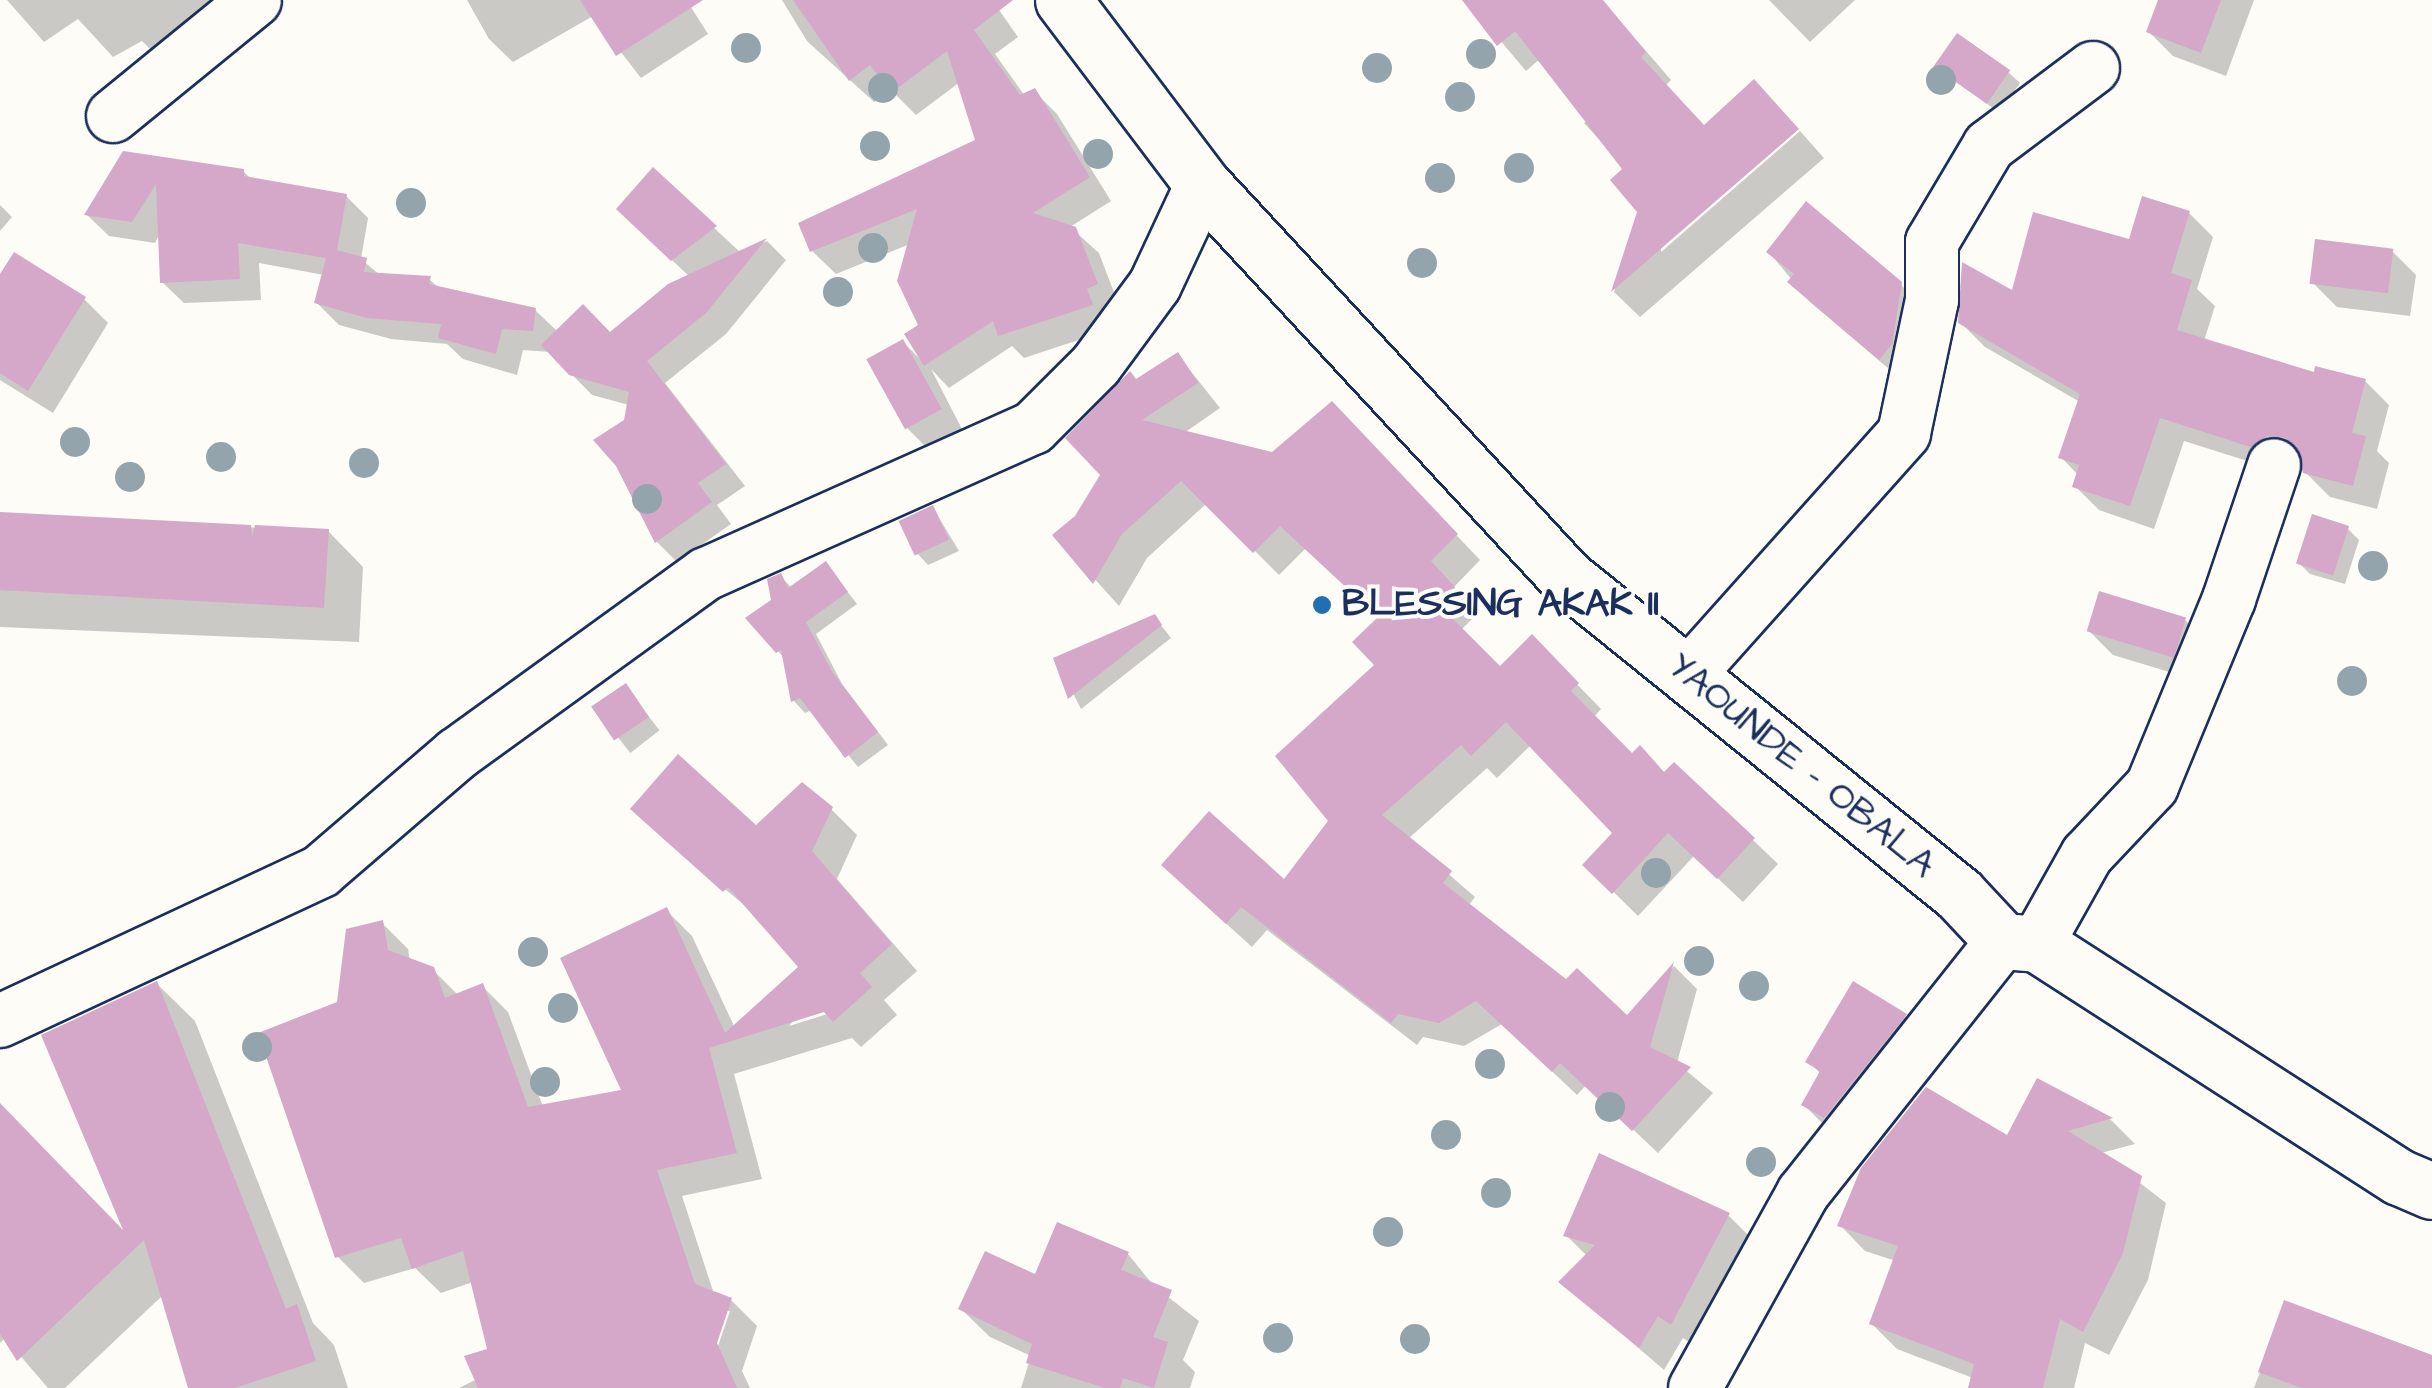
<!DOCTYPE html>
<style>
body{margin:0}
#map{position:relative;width:2432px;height:1388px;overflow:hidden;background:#fdfcf7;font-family:"Architects Daughter",sans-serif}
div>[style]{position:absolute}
.shadow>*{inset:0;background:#0003;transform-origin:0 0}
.building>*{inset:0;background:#d5a7c8;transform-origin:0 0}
.roads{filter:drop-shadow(2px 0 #1b2f5e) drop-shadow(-2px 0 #1b2f5e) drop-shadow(0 2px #1b2f5e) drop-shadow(0 -2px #1b2f5e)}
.minor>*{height:52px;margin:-26px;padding:0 26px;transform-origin:26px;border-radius:26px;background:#fdfcf7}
.highway>*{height:55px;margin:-27.5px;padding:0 27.5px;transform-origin:27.5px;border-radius:27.5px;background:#fdfcf7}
.trees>*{width:30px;height:30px;margin:-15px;border-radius:50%;background:#93a4ad}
.dots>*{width:28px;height:28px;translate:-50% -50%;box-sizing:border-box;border:5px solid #fdfcf7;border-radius:50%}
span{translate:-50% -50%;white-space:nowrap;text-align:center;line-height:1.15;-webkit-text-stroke:8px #fdfcf7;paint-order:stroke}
.poi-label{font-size:38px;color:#1b2f5e;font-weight:700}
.left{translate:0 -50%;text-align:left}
.street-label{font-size:38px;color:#1b2f5e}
</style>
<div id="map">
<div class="shadow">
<i style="clip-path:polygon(7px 0,282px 0,200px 57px,156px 55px,142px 41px,113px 57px,78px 19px,44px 42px)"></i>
<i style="clip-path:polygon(467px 0,695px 0,689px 4px,708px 34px,641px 78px,593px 16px,513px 62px,489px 39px)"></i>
<i style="clip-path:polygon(782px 0,992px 0,1018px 37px,995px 54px,1025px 96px,1034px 91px,1057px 114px,1111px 201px,1070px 227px,1099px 253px,1120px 308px,1115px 328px,1024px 358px,1012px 346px,949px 388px,931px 369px,964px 433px,931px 452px,907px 428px,903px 342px,920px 359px,921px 326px,910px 244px,836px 274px,812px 251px,979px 141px,960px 82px,916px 115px,891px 90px,874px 102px,807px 41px)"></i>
<i style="clip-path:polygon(1466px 0,1602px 0,1671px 80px,1666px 85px,1661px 252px,1800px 131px,1824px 158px,1640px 317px,1614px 292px,1640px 211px,1626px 169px,1584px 123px,1591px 117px,1541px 58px,1526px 71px)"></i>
<i style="clip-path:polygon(1769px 0,1855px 0,1810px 42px)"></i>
<i style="clip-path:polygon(2160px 0,2254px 0,2226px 76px,2173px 56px,2149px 32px)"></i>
<i style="clip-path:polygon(1937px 66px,2008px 72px,2020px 83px,1999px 113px)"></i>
<i style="clip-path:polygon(124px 154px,243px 171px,252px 180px,346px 196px,368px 218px,361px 259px,381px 276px,429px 279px,440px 289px,535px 310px,558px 332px,610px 335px,690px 277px,643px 233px,653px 171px,741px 253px,767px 241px,786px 260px,726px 334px,665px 383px,745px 486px,717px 505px,731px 524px,677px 562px,657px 542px,626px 422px,629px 405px,592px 395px,550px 352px,523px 350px,517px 375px,463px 359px,447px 344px,391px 339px,339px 325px,317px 303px,324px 275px,259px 263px,261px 300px,184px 303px,162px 282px,160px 233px,155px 243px,109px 236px,87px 215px)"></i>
<i style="clip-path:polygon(0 205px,12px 217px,0 231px)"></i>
<i style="clip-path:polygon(2189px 213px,2213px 237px,2197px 289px,2215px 306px,2204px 341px,2315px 376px,2365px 381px,2389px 405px,2377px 451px,2389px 463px,2377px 509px,2330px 497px,2305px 472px,2302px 460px,2276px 470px,2184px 441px,2154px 529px,2099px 510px,2075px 486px,2078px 475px,2061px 457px,2080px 402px,1985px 347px,1960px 322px)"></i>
<i style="clip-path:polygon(2392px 251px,2416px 275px,2410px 316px,2337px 307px,2313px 283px)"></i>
<i style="clip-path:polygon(1769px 252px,1900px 284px,1923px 306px,1902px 380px,1810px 302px)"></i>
<i style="clip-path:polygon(0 279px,84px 299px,108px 323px,53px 413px,0 380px)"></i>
<i style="clip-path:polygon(1178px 355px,1220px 408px,1184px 433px,1273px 455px,1356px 429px,1480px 560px,1454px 587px,1478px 613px,1461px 630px,1500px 669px,1532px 638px,1601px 709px,1594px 717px,1632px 756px,1753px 840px,1778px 864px,1743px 902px,1694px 856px,1638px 916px,1586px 865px,1615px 833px,1531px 745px,1497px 778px,1487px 768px,1408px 839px,1475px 897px,1468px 906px,1566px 983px,1627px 1019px,1674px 966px,1697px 989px,1677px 1063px,1713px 1093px,1658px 1153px,1586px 1085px,1577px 1095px,1502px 1024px,1464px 1046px,1423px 1037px,1417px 1045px,1267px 930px,1252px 947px,1188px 889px,1285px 882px,1331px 821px,1378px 665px,1380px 618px,1306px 548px,1279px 575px,1207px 503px,1147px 558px,1119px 606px,1055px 535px,1077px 518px,1103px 475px,1136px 381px)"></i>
<i style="clip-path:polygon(933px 508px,959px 551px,928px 565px,917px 553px)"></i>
<i style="clip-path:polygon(0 516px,328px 531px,363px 567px,359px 642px,0 627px)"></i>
<i style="clip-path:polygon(2347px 528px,2359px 540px,2345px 584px,2310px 574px,2298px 562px)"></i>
<i style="clip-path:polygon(826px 564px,857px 604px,816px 634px,842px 684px,888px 745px,858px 767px,812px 710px,805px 713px,794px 701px,785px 659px,749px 619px,774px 601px,780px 576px,792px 588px)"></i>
<i style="clip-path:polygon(2100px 594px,2185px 620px,2209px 644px,2196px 680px,2113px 655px,2089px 631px)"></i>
<i style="clip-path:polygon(1154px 616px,1171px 638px,1081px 709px,1056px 660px)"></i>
<i style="left:625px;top:686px;width:56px;height:37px;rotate:52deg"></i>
<i style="clip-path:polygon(evenodd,831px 809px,857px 835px,837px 879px,917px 971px,884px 1000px,897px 1015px,861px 1047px,852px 1038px,734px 1074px,762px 1179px,682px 1196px,714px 1294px,731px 1300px,757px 1326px,742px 1371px,750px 1388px,459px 1388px,477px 1379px,490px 1350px,473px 1282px,441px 1293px,415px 1268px,364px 1283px,338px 1257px,340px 1004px,382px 923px,408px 949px,410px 961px,433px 970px,458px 995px,482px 986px,508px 1012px,543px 1107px,625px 1092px,666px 910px,692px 936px,735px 1028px,801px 967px,754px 913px,659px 835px,756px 828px,831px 809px,835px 1006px,837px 1011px,789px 1026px,796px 1018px,835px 1006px,831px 809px,725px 1311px,730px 1311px,715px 1355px,710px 1354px,725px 1311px)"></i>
<i style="clip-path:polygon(157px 984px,195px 1021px,313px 1323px,334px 1345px,348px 1388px,192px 1388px,163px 1295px,65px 1388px,48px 1388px,5px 1338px,0 1343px,0 1105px,129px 1238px)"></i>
<i style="clip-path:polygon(1905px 1016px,1926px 1037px,1825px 1126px,1804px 1105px,1821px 1074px,1808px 1061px)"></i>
<i style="clip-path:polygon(2038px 1081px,2111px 1120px,2135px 1144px,2101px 1153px,2166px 1203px,2148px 1280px,2109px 1355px,2085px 1343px,2074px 1388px,1971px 1388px,1973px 1378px,1897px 1349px,1872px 1324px,1896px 1261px,1865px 1251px,1840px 1225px,2008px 1138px)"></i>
<i style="clip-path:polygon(1728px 1215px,1752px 1239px,1696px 1347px,1683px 1338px,1664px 1370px,1562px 1282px,1587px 1256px,1566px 1235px)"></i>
<i style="clip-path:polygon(1128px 1254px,1154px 1286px,1199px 1321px,1183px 1360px,1195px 1372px,1190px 1388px,1021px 1388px,1031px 1356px,990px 1337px,961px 1309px,1036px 1278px)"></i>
<i style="clip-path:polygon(2286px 1303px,2432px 1358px,2432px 1388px,2254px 1388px)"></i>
</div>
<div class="building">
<i style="clip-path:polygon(580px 0,703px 0,616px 56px)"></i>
<i style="clip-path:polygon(793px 0,1013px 0,974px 30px,1020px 95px,1035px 88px,1090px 177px,1033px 213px,1076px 227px,1098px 284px,1087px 289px,1093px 305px,998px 336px,993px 321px,924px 366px,904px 334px,918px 325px,897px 281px,917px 209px,810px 252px,798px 223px,975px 140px,947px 51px,891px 93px,870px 65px,849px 81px)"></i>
<i style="clip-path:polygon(1462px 0,1603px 0,1646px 52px,1641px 57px,1704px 125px,1754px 79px,1799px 129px,1611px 292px,1637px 212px,1610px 180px,1622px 169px,1515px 31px,1497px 46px)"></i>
<i style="clip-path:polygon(2158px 0,2221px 0,2201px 53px,2146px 32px)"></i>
<i style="left:1957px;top:33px;width:65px;height:41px;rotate:35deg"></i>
<i style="clip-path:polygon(123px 151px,244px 169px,244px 176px,347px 194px,337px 250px,367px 258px,364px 272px,431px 276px,429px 284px,536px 308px,533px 331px,502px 329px,496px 354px,438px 338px,441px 324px,367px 318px,314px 303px,326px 258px,238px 243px,240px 279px,160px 283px,156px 184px,132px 222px,84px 215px)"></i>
<i style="clip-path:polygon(653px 167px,717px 226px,671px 261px,616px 209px)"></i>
<i style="clip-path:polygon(2142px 196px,2190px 211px,2171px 273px,2192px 280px,2177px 330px,2314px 372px,2315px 366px,2366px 379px,2352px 433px,2366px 436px,2353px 486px,2303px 473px,2297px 446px,2284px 437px,2267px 436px,2251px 447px,2160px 418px,2130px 506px,2072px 487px,2079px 465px,2058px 458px,2080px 394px,1958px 323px,1962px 262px,2012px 290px,2033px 212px,2129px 239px)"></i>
<i style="clip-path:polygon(1806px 201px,1902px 282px,1892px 344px,1879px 360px,1787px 282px,1794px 274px,1766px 252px)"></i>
<i style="clip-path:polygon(767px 238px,706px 313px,647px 361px,726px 464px,698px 483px,712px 502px,655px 543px,616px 466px,593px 440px,624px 420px,629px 392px,569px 375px,541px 345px,583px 304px,610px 332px,668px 284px)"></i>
<i style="left:2315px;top:239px;width:79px;height:45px;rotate:7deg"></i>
<i style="clip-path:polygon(14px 252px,86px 297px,28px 391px,0 373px,0 274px)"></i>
<i style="left:903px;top:339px;width:80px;height:42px;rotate:61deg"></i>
<i style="clip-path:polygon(1178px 352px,1198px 383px,1142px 420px,1272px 452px,1332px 401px,1458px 534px,1431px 561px,1455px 587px,1438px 604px,1500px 666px,1532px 634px,1579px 683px,1571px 691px,1632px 753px,1640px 745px,1664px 772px,1674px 762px,1755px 838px,1717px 879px,1668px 833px,1612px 894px,1582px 865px,1612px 833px,1506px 722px,1471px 756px,1461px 745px,1382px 815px,1452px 871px,1443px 883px,1566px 979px,1577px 968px,1627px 1015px,1674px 962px,1650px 1047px,1691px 1067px,1632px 1131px,1560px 1063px,1552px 1072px,1476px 1001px,1439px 1023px,1398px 1014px,1391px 1023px,1241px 907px,1226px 924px,1161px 865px,1209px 811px,1284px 879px,1328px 821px,1275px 756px,1374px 665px,1352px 642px,1378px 617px,1280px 526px,1253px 553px,1181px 481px,1122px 534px,1093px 584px,1052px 535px,1075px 516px,1100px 475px,1065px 438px,1130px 371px,1136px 379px)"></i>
<i style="left:933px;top:505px;width:38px;height:38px;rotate:65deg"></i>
<i style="clip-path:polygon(0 512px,251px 525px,252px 537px,255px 525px,329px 529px,324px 608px,0 590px)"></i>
<i style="left:2312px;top:514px;width:39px;height:52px;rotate:18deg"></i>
<i style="clip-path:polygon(826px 561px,848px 592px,806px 622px,831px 670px,878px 732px,845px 758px,800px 698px,791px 702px,781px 650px,776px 653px,745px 618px,771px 600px,767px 579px,781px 573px,788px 588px)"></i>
<i style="left:2099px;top:591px;width:91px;height:42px;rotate:17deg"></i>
<i style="clip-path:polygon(1155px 614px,1162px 625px,1068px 699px,1053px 658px)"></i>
<i style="left:626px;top:683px;width:41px;height:42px;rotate:56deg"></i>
<i style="clip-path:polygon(678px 754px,756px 825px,802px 782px,833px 807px,812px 851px,892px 944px,860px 973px,872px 987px,833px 1022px,824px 1012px,709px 1048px,737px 1153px,657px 1170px,695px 1284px,732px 1298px,717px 1343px,737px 1388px,478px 1388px,464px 1356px,487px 1349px,463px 1251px,412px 1269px,401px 1238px,335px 1258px,258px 1033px,337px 1002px,346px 929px,383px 920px,388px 950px,434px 967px,445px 998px,483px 983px,528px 1107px,621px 1090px,560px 958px,667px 907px,725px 1033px,798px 967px,728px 887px,723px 892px,630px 809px)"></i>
<i style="clip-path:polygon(157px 981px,286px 1309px,297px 1304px,316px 1361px,235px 1388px,188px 1388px,144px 1240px,17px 1361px,0 1334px,0 1103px,123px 1230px,41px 1035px)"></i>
<i style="clip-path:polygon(1853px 981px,1907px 1014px,1824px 1118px,1801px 1105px,1820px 1071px,1805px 1062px)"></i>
<i style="clip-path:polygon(2037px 1078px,2113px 1118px,2068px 1131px,2142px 1176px,2123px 1253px,2083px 1332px,2060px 1319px,2043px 1388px,1968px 1388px,1974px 1364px,1869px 1324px,1898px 1246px,1837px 1226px,1861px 1168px,1926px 1087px,2007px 1135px)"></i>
<i style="clip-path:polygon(1599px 1153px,1730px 1213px,1671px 1325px,1658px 1316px,1639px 1348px,1558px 1282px,1595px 1245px,1563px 1236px)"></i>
<i style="clip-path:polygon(1057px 1222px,1129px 1252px,1121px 1270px,1172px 1290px,1153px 1337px,1168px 1342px,1154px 1388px,1123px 1378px,1120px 1388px,1105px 1388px,1026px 1363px,1032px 1344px,958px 1309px,985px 1251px,1035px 1274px)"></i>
<i style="clip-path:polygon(2284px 1300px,2432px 1355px,2432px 1388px,2302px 1388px,2258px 1372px)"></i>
</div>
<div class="roads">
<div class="minor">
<i style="left:113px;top:116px;width:183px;rotate:-39.2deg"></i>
<i style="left:1688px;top:675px;width:324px;rotate:-48.2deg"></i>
<i style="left:1904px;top:433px;width:136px;rotate:-78.1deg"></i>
<i style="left:1932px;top:300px;width:58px;rotate:-90deg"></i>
<i style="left:1932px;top:242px;width:112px;rotate:-59.3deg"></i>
<i style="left:1989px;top:146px;width:130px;rotate:-36.9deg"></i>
<i style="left:2037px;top:944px;width:102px;rotate:-60.7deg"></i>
<i style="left:2087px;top:855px;width:95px;rotate:-46.7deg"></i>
<i style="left:2152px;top:786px;width:202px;rotate:-67.6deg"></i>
<i style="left:2229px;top:599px;width:141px;rotate:-71.4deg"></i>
<i style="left:0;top:1021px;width:354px;rotate:-25deg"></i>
<i style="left:321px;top:871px;width:179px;rotate:-40.7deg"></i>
<i style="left:457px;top:754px;width:307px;rotate:-35.9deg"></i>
<i style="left:706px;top:574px;width:358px;rotate:-24.1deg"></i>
<i style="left:1033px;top:428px;width:89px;rotate:-45deg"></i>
<i style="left:1096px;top:365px;width:99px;rotate:-53.6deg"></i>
<i style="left:1155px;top:285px;width:111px;rotate:-65deg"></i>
<i style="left:1695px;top:1388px;width:223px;rotate:-61deg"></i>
<i style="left:1803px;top:1193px;width:322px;rotate:-51.6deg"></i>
</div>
<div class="highway">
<i style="left:1063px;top:0;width:231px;rotate:52.9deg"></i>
<i style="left:1202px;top:184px;width:536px;rotate:47.19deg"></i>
<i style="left:1566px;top:577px;width:505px;rotate:38.89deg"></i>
<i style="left:1959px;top:894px;width:64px;rotate:46.9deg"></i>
<i style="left:2003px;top:941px;width:34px;rotate:5deg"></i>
<i style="left:2037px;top:944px;width:431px;rotate:32.8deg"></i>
<i style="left:2399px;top:1177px;width:36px;rotate:23deg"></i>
</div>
</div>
<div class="trees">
<i style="left:746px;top:48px"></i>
<i style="left:1481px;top:54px"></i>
<i style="left:1377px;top:68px"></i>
<i style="left:1941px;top:80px"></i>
<i style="left:883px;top:88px"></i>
<i style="left:1460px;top:97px"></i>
<i style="left:875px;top:146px"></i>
<i style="left:1098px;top:154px"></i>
<i style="left:1519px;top:168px"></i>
<i style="left:1440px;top:178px"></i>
<i style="left:411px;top:203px"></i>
<i style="left:873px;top:248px"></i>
<i style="left:1422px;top:263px"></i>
<i style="left:838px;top:292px"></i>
<i style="left:75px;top:442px"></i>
<i style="left:221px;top:457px"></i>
<i style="left:364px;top:463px"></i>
<i style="left:130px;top:477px"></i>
<i style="left:647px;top:499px"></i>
<i style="left:2373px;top:566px"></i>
<i style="left:2352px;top:681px"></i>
<i style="left:1656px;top:873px"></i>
<i style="left:533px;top:952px"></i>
<i style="left:1699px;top:961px"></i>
<i style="left:1754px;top:986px"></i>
<i style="left:563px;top:1008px"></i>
<i style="left:257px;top:1047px"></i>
<i style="left:1490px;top:1064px"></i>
<i style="left:545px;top:1082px"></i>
<i style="left:1610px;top:1107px"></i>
<i style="left:1446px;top:1135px"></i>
<i style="left:1761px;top:1162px"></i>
<i style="left:1496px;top:1193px"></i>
<i style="left:1388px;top:1232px"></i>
<i style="left:1278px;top:1338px"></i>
<i style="left:1415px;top:1339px"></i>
</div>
<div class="dots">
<i style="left:1322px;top:605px;background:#1f6fb2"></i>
</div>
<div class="poi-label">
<span class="left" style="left:1342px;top:605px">BLESSING AKAK II</span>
</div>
<div class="street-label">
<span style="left:1801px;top:766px;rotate:39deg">YAOUNDE - OBALA</span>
</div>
</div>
